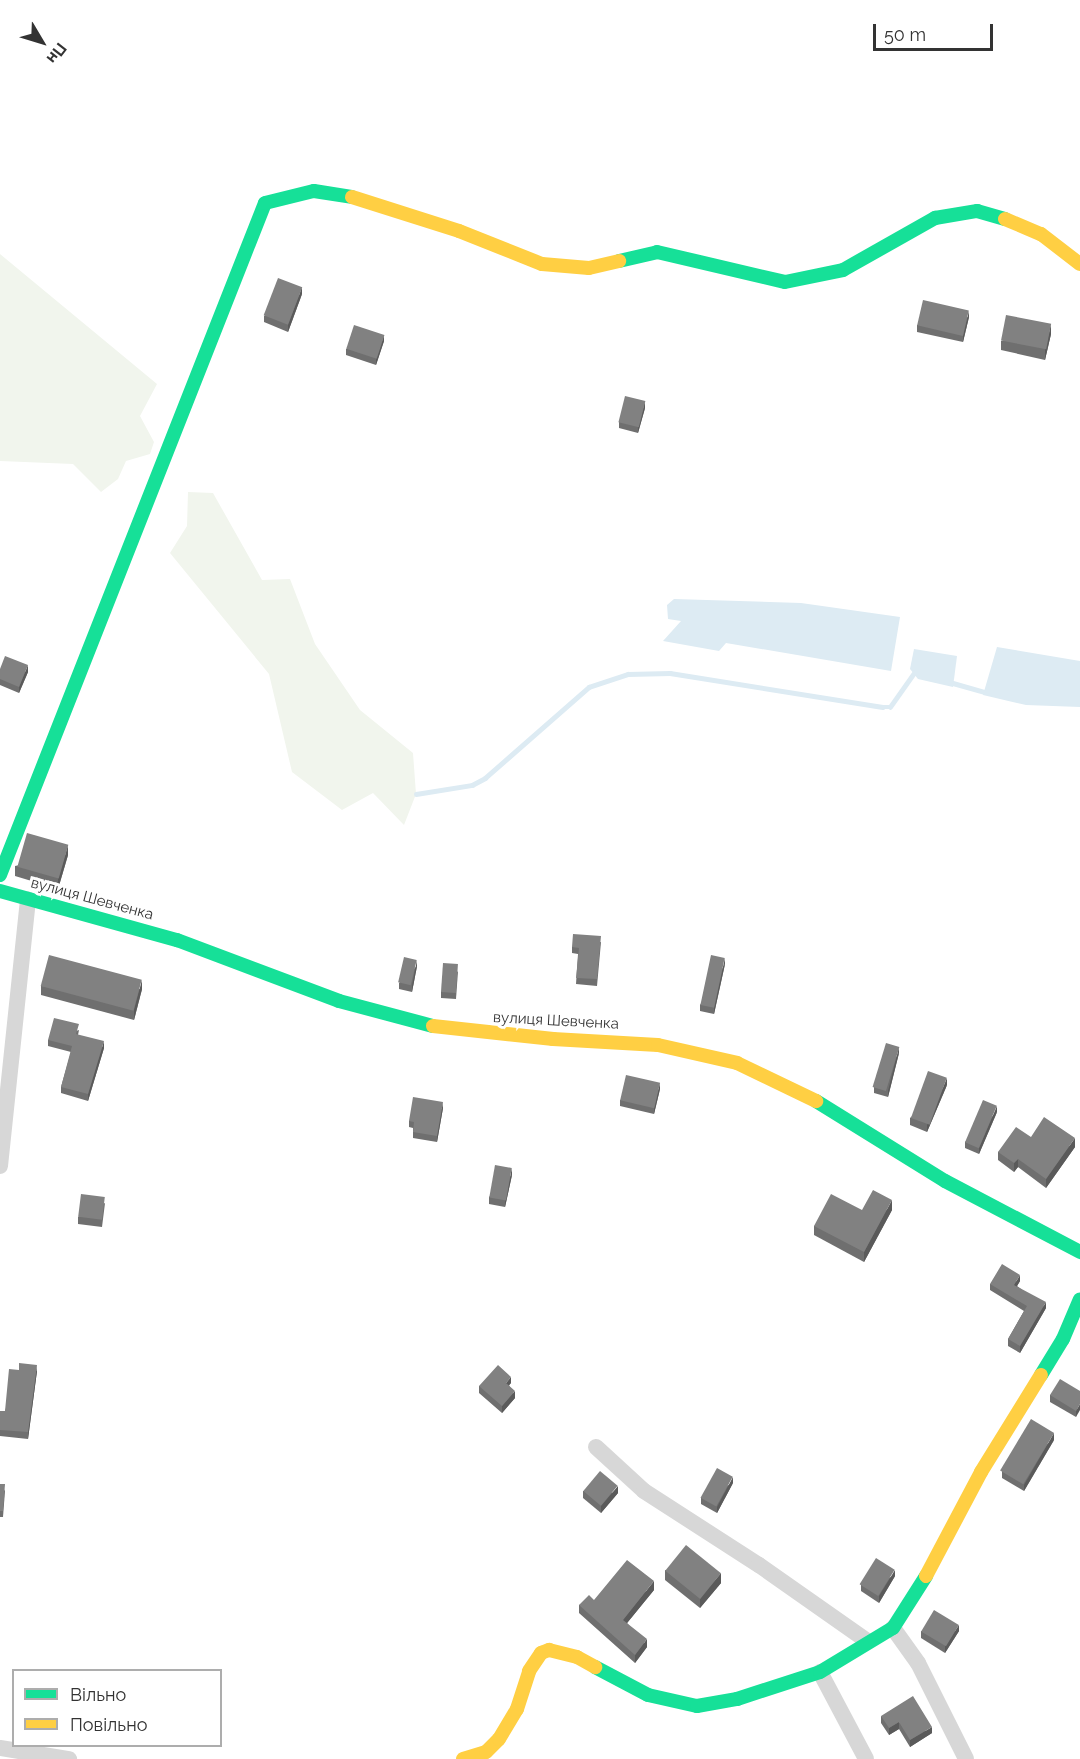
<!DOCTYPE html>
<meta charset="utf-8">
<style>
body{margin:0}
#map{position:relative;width:1080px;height:1759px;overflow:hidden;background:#fff;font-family:Raleway,sans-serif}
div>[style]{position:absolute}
.green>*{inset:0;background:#f1f5ed}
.water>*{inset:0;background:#ddebf3}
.stream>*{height:4.5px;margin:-2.25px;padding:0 2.25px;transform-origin:2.25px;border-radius:2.25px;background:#ddebf3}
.street>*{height:16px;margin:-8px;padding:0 8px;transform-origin:8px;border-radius:8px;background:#d7d7d7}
.fast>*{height:14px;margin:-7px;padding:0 7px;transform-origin:7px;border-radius:7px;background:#16e098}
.slow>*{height:14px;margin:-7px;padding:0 7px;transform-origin:7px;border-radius:7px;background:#ffcf43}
.wall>*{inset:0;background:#6f6f6f}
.shaded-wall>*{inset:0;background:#5a5a5a}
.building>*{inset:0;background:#818181;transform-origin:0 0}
span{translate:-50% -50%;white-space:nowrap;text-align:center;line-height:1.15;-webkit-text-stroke:6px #fff;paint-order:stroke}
.street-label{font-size:15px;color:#333}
.legend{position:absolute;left:12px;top:1669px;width:210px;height:78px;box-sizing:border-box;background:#fff;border:2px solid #adadad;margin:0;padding:8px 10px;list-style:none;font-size:18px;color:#333}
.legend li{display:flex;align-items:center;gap:12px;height:30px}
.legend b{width:30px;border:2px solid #adadad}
.north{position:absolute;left:12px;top:12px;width:60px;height:60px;-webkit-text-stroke:4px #fff;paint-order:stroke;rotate:128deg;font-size:16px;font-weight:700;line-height:24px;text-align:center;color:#333}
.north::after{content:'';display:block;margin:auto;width:21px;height:27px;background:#333;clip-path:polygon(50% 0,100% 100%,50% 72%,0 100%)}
.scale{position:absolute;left:873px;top:24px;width:120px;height:27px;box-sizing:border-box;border:3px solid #333;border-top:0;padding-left:8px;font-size:18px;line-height:21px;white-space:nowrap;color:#333;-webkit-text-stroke:4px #fff;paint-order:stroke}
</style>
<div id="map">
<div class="green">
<i style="clip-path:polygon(0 254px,157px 384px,140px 416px,154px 442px,150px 454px,126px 461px,118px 479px,101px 492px,73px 464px,0 461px)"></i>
<i style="clip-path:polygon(188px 492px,213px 493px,262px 580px,290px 579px,315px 644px,360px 710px,413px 753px,416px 794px,404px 825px,373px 793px,342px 810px,292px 772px,269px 674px,170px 553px,187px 526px)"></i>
</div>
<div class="water">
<i style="clip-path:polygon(674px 599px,801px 603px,900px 617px,891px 671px,726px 643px,719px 651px,663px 641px,681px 621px,668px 619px,667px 605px)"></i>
<i style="clip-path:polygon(997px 647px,1080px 661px,1080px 707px,1026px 705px,983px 695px)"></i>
<i style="clip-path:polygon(914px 649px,957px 656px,953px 687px,918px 679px,910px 669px)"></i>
</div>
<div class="stream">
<i style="left:953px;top:683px;width:32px;rotate:16deg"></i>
<i style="left:416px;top:794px;width:57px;rotate:-9.1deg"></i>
<i style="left:472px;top:785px;width:15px;rotate:-28deg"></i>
<i style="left:485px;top:778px;width:138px;rotate:-41.2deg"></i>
<i style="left:589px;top:687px;width:41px;rotate:-18.4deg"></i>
<i style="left:628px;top:674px;width:42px;rotate:-1.4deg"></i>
<i style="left:670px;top:673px;width:215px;rotate:9.1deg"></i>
<i style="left:882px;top:707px;width:8px"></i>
<i style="left:890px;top:707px;width:42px;rotate:-54.8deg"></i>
</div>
<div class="street">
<i style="left:0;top:1166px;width:268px;rotate:-84deg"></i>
<i style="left:596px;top:1447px;width:65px;rotate:42.5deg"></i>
<i style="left:644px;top:1491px;width:137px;rotate:32.8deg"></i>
<i style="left:759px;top:1565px;width:132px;rotate:35.1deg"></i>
<i style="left:893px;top:1628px;width:43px;rotate:54.5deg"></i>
<i style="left:918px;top:1663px;width:107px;rotate:63.4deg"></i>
<i style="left:820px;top:1672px;width:98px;rotate:62.1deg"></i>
<i style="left:0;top:1748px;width:70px;rotate:9.1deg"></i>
</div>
<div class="fast">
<i style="left:619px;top:261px;width:39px;rotate:-13deg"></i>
<i style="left:657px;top:252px;width:131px;rotate:13.2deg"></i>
<i style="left:785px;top:282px;width:59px;rotate:-11.7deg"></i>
<i style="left:843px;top:270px;width:106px;rotate:-29.5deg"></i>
<i style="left:935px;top:218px;width:43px;rotate:-9.5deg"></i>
<i style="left:977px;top:211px;width:29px;rotate:16deg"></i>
<i style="left:0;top:875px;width:722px;rotate:-68.48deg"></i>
<i style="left:265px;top:203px;width:50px;rotate:-13.8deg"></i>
<i style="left:314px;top:191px;width:38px;rotate:9deg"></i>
<i style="left:0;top:891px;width:184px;rotate:15.5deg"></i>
<i style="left:177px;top:940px;width:173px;rotate:20.6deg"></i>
<i style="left:339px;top:1001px;width:97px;rotate:14.9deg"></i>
<i style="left:816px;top:1101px;width:152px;rotate:31.8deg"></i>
<i style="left:945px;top:1181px;width:153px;rotate:27.7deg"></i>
<i style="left:1041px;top:1375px;width:42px;rotate:-58.6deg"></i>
<i style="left:1063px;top:1339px;width:43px;rotate:-67deg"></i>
<i style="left:595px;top:1667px;width:60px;rotate:27.8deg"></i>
<i style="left:648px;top:1695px;width:50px;rotate:12.7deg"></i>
<i style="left:697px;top:1706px;width:41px;rotate:-9.9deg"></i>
<i style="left:737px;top:1699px;width:87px;rotate:-18deg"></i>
<i style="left:820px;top:1672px;width:85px;rotate:-31.1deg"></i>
<i style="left:893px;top:1628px;width:62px;rotate:-57.6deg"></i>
</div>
<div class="slow">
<i style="left:352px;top:197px;width:112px;rotate:17.6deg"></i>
<i style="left:459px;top:231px;width:89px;rotate:21.7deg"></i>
<i style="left:542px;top:264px;width:47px;rotate:4.9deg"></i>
<i style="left:589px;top:268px;width:31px;rotate:-13deg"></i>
<i style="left:1005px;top:219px;width:39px;rotate:23deg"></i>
<i style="left:1041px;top:234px;width:49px;rotate:37.6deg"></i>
<i style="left:433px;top:1026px;width:121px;rotate:6.2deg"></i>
<i style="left:553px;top:1039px;width:105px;rotate:3.3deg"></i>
<i style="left:658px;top:1045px;width:81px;rotate:12.8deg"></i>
<i style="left:737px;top:1063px;width:88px;rotate:25.7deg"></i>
<i style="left:926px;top:1576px;width:118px;rotate:-62.1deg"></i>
<i style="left:981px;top:1472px;width:114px;rotate:-58.3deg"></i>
<i style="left:463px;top:1759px;width:24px;rotate:-17deg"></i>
<i style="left:486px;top:1752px;width:18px;rotate:-45deg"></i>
<i style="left:499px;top:1739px;width:35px;rotate:-59deg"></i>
<i style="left:517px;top:1709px;width:40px;rotate:-72deg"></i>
<i style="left:529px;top:1671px;width:22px;rotate:-56deg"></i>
<i style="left:541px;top:1653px;width:9px;rotate:-21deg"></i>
<i style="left:549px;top:1650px;width:29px;rotate:14deg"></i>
<i style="left:577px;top:1657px;width:21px;rotate:29deg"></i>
</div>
<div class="wall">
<i style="clip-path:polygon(302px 294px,288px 332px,264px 322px,264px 316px)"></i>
<i style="clip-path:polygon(969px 317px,963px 342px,917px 332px,917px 325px)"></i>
<i style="clip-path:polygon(1051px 334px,1045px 360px,1001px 350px,1001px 341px)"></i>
<i style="clip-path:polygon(384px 341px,376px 365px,346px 355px,346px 349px)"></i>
<i style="clip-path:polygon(645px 408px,638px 433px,619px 428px,619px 422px)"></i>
<i style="clip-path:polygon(0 669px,28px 672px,19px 693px,0 685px)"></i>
<i style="clip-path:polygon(68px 855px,58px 889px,15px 876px,15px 866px)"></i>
<i style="clip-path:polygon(601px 942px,597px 986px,576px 984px,578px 954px,572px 953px,572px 947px)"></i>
<i style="clip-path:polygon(725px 964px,714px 1014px,700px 1011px,700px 1005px)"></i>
<i style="clip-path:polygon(417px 966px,412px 992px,399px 989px,399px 983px)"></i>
<i style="clip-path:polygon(458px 971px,456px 999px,441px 998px,441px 992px)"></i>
<i style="clip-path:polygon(41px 986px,142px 989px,134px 1020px,41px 995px)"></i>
<i style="clip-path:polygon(79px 1030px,78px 1035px,104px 1048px,88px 1101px,61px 1093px,61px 1087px,71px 1052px,48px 1046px,48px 1040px)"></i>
<i style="clip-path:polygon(899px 1053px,888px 1097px,874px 1093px,874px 1087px)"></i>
<i style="clip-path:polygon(947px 1085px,927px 1132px,910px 1125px,910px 1118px)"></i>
<i style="clip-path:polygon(660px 1089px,654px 1114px,620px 1106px,620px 1100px)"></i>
<i style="clip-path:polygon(443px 1108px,437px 1142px,413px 1138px,413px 1128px,409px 1127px,409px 1121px)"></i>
<i style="clip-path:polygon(997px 1112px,979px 1154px,965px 1148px,965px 1142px)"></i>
<i style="clip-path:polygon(1031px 1137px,1075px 1147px,1046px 1188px,1018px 1167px,1014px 1172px,998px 1160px,998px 1152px)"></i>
<i style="clip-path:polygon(512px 1175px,505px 1207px,489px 1204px,489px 1197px)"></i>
<i style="clip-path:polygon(105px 1203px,102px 1227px,78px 1224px,78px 1217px)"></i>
<i style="clip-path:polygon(862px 1210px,892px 1210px,864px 1262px,814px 1235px,814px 1226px)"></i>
<i style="clip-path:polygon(1020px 1281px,1017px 1286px,1046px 1308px,1020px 1353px,1008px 1346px,1008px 1339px,1024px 1311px,990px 1290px,990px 1284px)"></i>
<i style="clip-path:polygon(19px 1370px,37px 1371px,28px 1439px,0 1436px,0 1411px,5px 1411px)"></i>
<i style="clip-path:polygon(511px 1383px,509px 1385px,515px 1398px,502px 1413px,479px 1393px,479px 1386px)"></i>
<i style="clip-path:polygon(1080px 1391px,1076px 1417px,1050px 1402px,1050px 1395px)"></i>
<i style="clip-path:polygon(1054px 1440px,1024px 1491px,1002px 1478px,1002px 1471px)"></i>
<i style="clip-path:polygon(733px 1483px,717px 1513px,701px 1504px,701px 1498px)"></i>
<i style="clip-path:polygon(0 1484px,5px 1491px,3px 1517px,0 1517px)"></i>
<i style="clip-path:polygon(583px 1491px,618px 1493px,601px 1513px,583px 1498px)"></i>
<i style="clip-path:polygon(665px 1570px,721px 1583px,700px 1608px,665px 1580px)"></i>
<i style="clip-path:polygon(895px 1576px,879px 1603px,861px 1591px,861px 1585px)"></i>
<i style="clip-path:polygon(654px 1590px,627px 1623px,647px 1647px,635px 1663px,579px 1613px,579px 1605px,594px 1600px)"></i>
<i style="clip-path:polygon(921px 1631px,959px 1631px,945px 1653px,921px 1638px)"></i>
<i style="clip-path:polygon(881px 1716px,932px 1733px,910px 1747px,899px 1729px,889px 1735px,881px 1723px)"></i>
</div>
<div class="shaded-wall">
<i style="clip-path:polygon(302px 287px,302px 294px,288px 332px,288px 325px)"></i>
<i style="clip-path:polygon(969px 311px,969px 317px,963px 342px,963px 336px)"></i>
<i style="clip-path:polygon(1051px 324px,1051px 334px,1045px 360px,1045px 350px)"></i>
<i style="clip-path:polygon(384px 335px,384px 341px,376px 365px,376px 359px)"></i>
<i style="clip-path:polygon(645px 401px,645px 408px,638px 433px,638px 427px)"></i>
<i style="clip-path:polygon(28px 665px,28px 672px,19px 693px,19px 687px)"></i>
<i style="clip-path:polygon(68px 845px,68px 855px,58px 889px,58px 879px)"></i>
<i style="clip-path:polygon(725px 958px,725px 964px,714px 1014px,714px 1008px)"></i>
<i style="clip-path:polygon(417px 960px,417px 966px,412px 992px,412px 986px)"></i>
<i style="clip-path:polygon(142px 980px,142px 989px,134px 1020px,134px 1010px)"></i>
<i style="clip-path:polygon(104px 1041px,104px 1048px,88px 1101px,88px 1094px)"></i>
<i style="clip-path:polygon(899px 1047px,899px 1053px,888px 1097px,888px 1091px)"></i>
<i style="clip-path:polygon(947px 1078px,947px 1085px,927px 1132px,927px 1125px)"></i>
<i style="clip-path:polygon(660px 1083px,660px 1089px,654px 1114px,654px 1108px)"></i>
<i style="clip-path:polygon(443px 1102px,443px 1108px,437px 1142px,437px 1136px)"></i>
<i style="clip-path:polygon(997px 1106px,997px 1112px,979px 1154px,979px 1148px)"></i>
<i style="clip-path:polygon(1075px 1138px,1075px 1147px,1046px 1188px,1046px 1179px)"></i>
<i style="clip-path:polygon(1018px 1159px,1018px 1167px,1014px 1172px,1014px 1163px)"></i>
<i style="clip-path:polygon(512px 1168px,512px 1175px,505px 1207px,505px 1201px)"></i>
<i style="clip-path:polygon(892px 1200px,892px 1210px,864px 1262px,864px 1252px)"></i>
<i style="clip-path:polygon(1020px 1275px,1020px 1281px,1014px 1291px,1014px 1285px)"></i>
<i style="clip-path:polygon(1046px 1302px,1046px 1308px,1020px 1353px,1020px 1346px)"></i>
<i style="clip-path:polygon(37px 1365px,37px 1371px,28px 1439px,28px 1432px)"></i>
<i style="clip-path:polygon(511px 1377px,511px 1383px,506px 1389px,506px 1383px)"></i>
<i style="clip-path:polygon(515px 1391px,515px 1398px,502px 1413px,502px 1406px)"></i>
<i style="clip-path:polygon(1080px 1404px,1080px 1410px,1076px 1417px,1076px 1411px)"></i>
<i style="clip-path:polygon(1054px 1433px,1054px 1440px,1024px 1491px,1024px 1485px)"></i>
<i style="clip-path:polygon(733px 1477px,733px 1483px,717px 1513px,717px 1507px)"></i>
<i style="clip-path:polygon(618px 1486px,618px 1493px,601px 1513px,601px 1506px)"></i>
<i style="clip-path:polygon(895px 1570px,895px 1576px,879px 1603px,879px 1596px)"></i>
<i style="clip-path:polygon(721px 1573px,721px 1583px,700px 1608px,700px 1598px)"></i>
<i style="clip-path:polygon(654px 1581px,654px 1590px,623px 1628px,623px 1620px)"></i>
<i style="clip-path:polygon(959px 1625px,959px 1631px,945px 1653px,945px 1646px)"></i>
<i style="clip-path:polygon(647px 1639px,647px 1647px,635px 1663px,635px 1655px)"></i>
<i style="clip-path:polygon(899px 1722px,899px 1729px,889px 1735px,889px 1728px)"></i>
<i style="clip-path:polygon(932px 1727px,932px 1733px,910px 1747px,910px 1740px)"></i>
</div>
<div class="building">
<i style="left:278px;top:278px;width:26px;height:40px;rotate:21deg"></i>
<i style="left:923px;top:300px;width:47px;height:26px;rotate:13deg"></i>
<i style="left:1006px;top:315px;width:46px;height:26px;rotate:11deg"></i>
<i style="left:354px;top:325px;width:32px;height:25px;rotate:18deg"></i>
<i style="left:625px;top:396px;width:21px;height:27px;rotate:14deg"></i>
<i style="clip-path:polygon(5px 656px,28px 665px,19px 687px,0 679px,0 669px)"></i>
<i style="left:27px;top:833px;width:43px;height:35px;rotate:16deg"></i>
<i style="clip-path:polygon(573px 934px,601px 936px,597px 979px,576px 978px,579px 948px,572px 947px)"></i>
<i style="left:49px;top:955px;width:96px;height:32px;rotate:15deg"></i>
<i style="left:711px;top:955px;width:14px;height:51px;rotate:12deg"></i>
<i style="left:404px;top:957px;width:13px;height:26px;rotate:13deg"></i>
<i style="left:443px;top:963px;width:15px;height:29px;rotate:4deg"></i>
<i style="clip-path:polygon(54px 1018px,79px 1024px,76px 1034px,104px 1041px,88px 1094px,61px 1087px,72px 1046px,48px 1040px)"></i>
<i style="left:886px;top:1043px;width:14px;height:46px;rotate:17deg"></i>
<i style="left:928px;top:1071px;width:20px;height:50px;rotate:20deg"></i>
<i style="left:626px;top:1075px;width:35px;height:26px;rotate:13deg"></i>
<i style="clip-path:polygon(413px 1097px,443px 1102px,437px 1136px,413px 1132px,414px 1122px,409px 1121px)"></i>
<i style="left:983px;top:1100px;width:15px;height:46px;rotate:23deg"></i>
<i style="clip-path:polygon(1044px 1117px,1075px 1138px,1046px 1179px,1018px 1159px,1014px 1163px,998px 1152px,1016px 1127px,1031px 1137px)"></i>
<i style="left:495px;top:1165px;width:17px;height:33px;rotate:10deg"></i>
<i style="clip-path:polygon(873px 1190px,892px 1200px,864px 1252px,814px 1226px,831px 1194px,862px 1210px)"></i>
<i style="left:81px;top:1194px;width:24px;height:23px;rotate:7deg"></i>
<i style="clip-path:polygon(1002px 1264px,1020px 1275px,1014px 1285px,1046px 1302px,1020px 1346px,1008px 1339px,1027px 1306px,990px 1284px)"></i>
<i style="clip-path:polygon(19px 1363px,37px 1365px,28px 1432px,0 1430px,0 1411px,5px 1411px,9px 1369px,19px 1370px)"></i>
<i style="clip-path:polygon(498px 1365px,511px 1377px,506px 1383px,515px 1391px,502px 1406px,479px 1386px)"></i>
<i style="clip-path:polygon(1060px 1379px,1080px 1391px,1080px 1404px,1076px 1411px,1050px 1395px)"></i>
<i style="left:1031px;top:1419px;width:27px;height:60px;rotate:31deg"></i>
<i style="left:717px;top:1468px;width:18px;height:34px;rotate:29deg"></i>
<i style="left:600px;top:1471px;width:23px;height:26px;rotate:40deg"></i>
<i style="clip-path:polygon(0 1484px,5px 1484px,3px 1511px,0 1511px)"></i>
<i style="left:686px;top:1545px;width:45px;height:33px;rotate:39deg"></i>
<i style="left:876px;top:1558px;width:22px;height:31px;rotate:32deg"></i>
<i style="clip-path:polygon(627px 1560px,654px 1581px,623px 1620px,647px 1639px,635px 1655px,579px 1605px,589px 1595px,594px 1600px)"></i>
<i style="left:934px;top:1610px;width:29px;height:25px;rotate:31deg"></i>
<i style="clip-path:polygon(913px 1696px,932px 1727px,910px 1740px,899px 1722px,889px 1728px,881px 1716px)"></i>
</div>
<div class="street-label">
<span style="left:92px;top:899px;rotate:15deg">вулиця Шевченка</span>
<span style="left:556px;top:1021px;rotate:3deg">вулиця Шевченка</span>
</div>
<ul class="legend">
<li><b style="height:8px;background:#16e098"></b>Вільно</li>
<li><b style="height:8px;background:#ffcf43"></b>Повільно</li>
</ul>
<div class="north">Пн</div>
<div class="scale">50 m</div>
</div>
